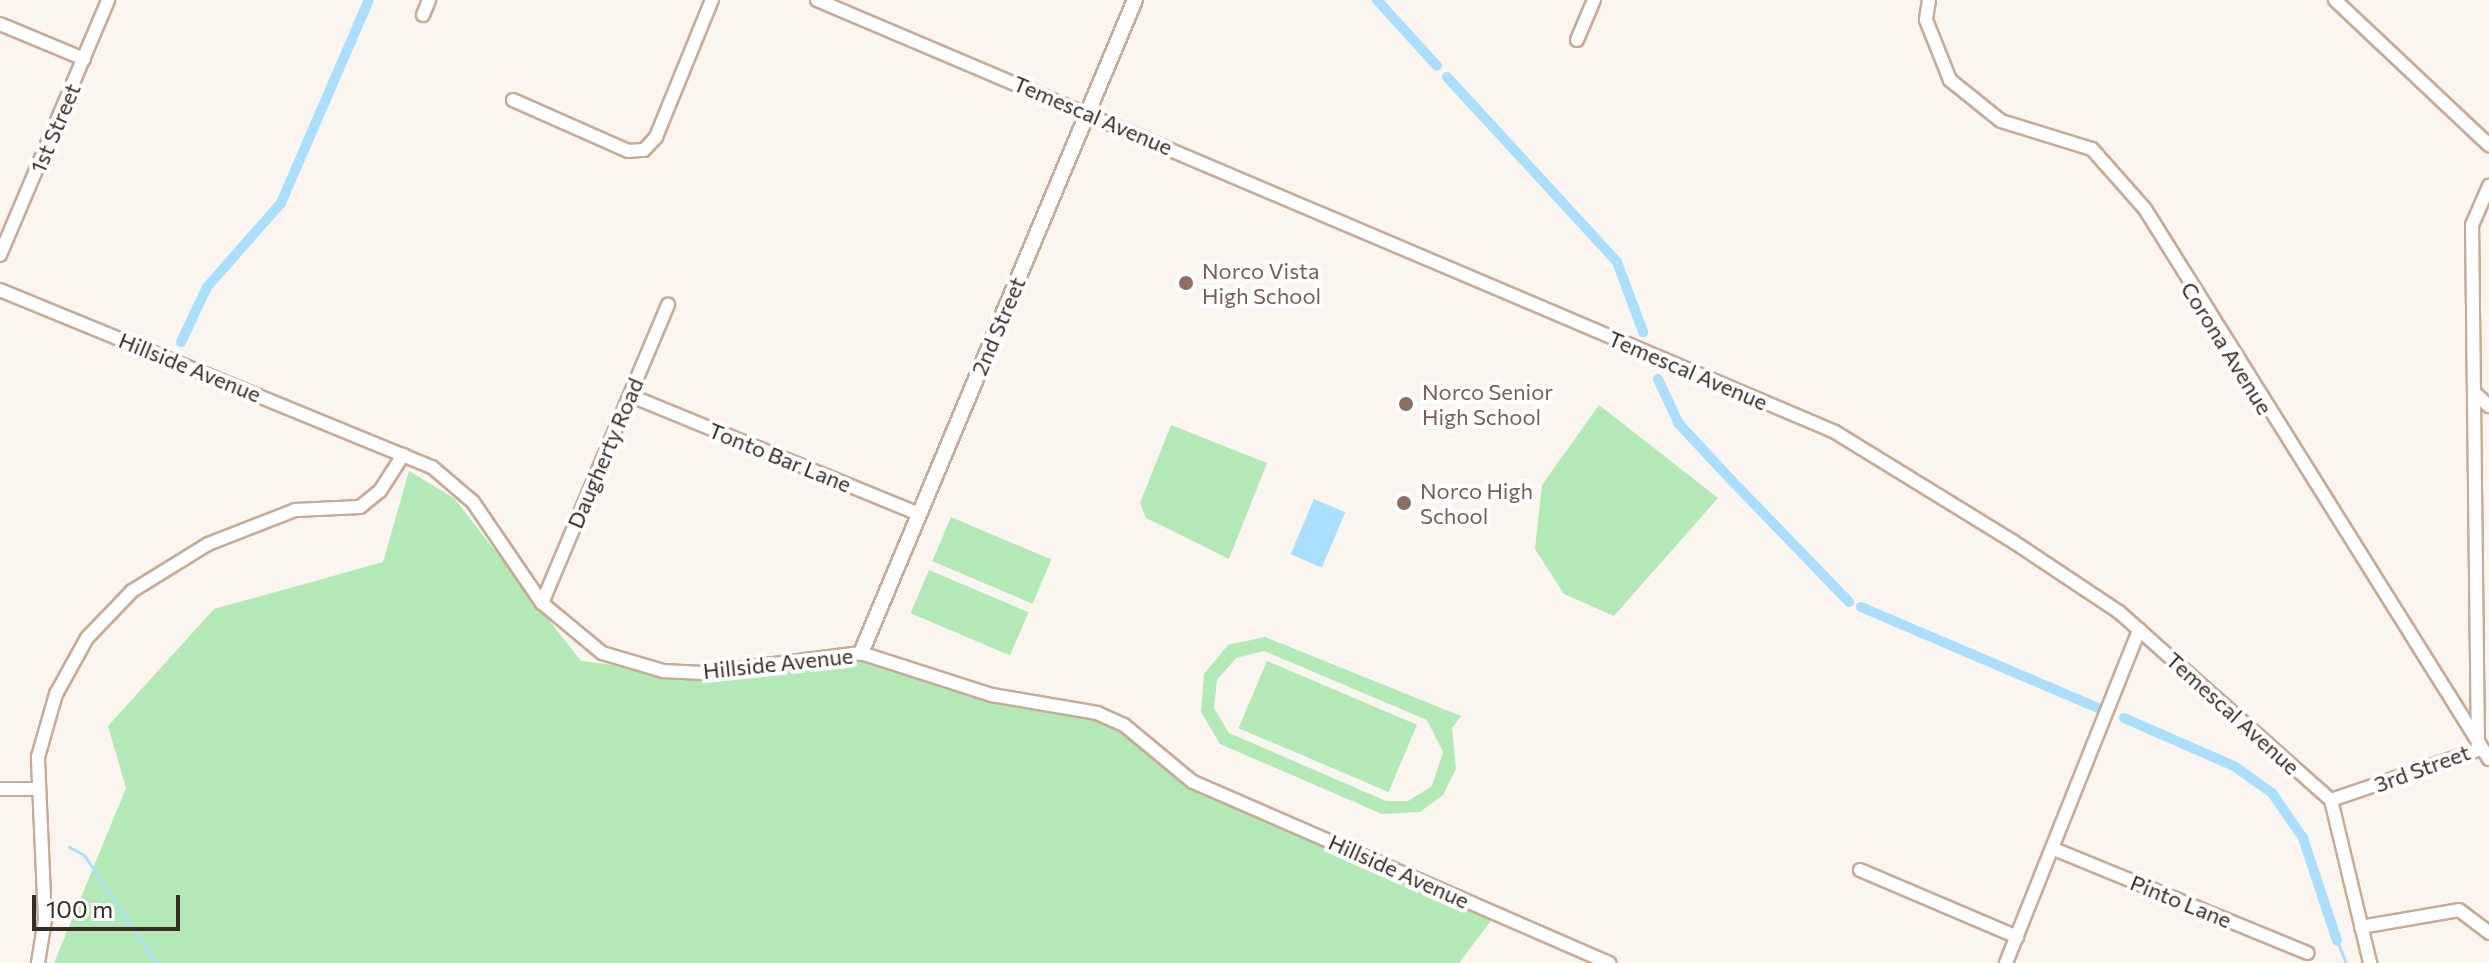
<!DOCTYPE html>
<style>
body{margin:0}
#map{position:relative;width:2489px;height:963px;overflow:hidden;background:#fbf5f0;font-family:Commissioner,sans-serif}
div>[style]{position:absolute}
.green>*{inset:0;background:#b2e9b7;transform-origin:0 0}
.water>*{inset:0;background:#a9dffd;transform-origin:0 0}
.stream>*{height:3px;margin:-1.5px;padding:0 1.5px;transform-origin:1.5px;border-radius:1.5px;background:#a9dffd}
.canal>*{height:10px;margin:-5px;padding:0 5px;transform-origin:5px;border-radius:5px;background:#a9dffd}
.roads{filter:drop-shadow(2px 0 #c7ab94) drop-shadow(-2px 0 #c7ab94) drop-shadow(0 2px #c7ab94) drop-shadow(0 -2px #c7ab94)}
.minor>*{height:12px;margin:-6px;padding:0 6px;transform-origin:6px;border-radius:6px;background:#fff}
.tertiary>*{height:14px;margin:-7px;padding:0 7px;transform-origin:7px;border-radius:7px;background:#fff}
.dots>*{width:22px;height:22px;translate:-50% -50%;box-sizing:border-box;border:4px solid #fff;border-radius:50%}
span{translate:-50% -50%;white-space:nowrap;text-align:center;line-height:1.15;-webkit-text-stroke:8px #fff;paint-order:stroke}
.street-label{font-size:22px;color:#372c23}
.education-label{font-size:22px;color:#785e54}
.left{translate:0 -50%;text-align:left}
.scale{position:absolute;left:32px;top:895px;width:148px;height:36px;box-sizing:border-box;border:4px solid #372c23;border-top:0;padding-left:10px;font-size:24px;line-height:28px;white-space:nowrap;color:#372c23;-webkit-text-stroke:6px #fff;paint-order:stroke}
</style>
<div id="map">
<div class="green">
<i style="clip-path:polygon(1599px 405px,1718px 498px,1614px 616px,1564px 594px,1535px 549px,1542px 485px)"></i>
<i style="clip-path:polygon(1171px 425px,1267px 463px,1229px 559px,1146px 518px,1140px 503px)"></i>
<i style="clip-path:polygon(409px 471px,454px 498px,581px 661px,663px 671px,861px 653px,992px 695px,1097px 713px,1193px 782px,1496px 914px,1459px 963px,54px 963px,126px 788px,108px 726px,214px 609px,383px 562px)"></i>
<i style="left:951px;top:517px;width:109px;height:48px;rotate:23deg"></i>
<i style="left:929px;top:570px;width:108px;height:47px;rotate:23deg"></i>
<i style="clip-path:polygon(evenodd,1265px 637px,1461px 716px,1452px 728px,1456px 769px,1443px 795px,1420px 812px,1382px 814px,1220px 744px,1201px 712px,1204px 674px,1228px 645px,1265px 637px,1264px 651px,1427px 720px,1443px 752px,1432px 786px,1408px 801px,1386px 801px,1229px 733px,1214px 708px,1217px 680px,1236px 658px,1264px 651px)"></i>
<i style="left:1267px;top:661px;width:163px;height:73px;rotate:23deg"></i>
</div>
<div class="water">
<i style="left:1314px;top:499px;width:34px;height:60px;rotate:23deg"></i>
</div>
<div class="stream">
<i style="left:69px;top:847px;width:17px;rotate:28deg"></i>
<i style="left:84px;top:855px;width:130px;rotate:56.3deg"></i>
<i style="left:2337px;top:941px;width:24px;rotate:68deg"></i>
</div>
<div class="canal">
<i style="left:1377px;top:0;width:89px;rotate:47.7deg"></i>
<i style="left:1447px;top:77px;width:251px;rotate:47.4deg"></i>
<i style="left:1617px;top:262px;width:75px;rotate:69.6deg"></i>
<i style="left:181px;top:342px;width:61px;rotate:-64.7deg"></i>
<i style="left:207px;top:287px;width:112px;rotate:-48.6deg"></i>
<i style="left:281px;top:203px;width:221px;rotate:-66.6deg"></i>
<i style="left:1658px;top:379px;width:50px;rotate:65deg"></i>
<i style="left:1679px;top:424px;width:82px;rotate:47deg"></i>
<i style="left:1738px;top:487px;width:160px;rotate:46deg"></i>
<i style="left:1861px;top:607px;width:258px;rotate:23.1deg"></i>
<i style="left:2124px;top:718px;width:120px;rotate:23.6deg"></i>
<i style="left:2234px;top:766px;width:47px;rotate:35.4deg"></i>
<i style="left:2272px;top:793px;width:55px;rotate:55.4deg"></i>
<i style="left:2303px;top:838px;width:108px;rotate:71.7deg"></i>
</div>
<div class="roads">
<div class="minor">
<i style="left:817px;top:0;width:1106px;rotate:22.99deg"></i>
<i style="left:1835px;top:432px;width:210px;rotate:31.6deg"></i>
<i style="left:2014px;top:542px;width:126px;rotate:33.7deg"></i>
<i style="left:2119px;top:612px;width:283px;rotate:41.6deg"></i>
<i style="left:2331px;top:800px;width:168px;rotate:76.5deg"></i>
<i style="left:1929px;top:0;width:20px;rotate:99deg"></i>
<i style="left:1926px;top:20px;width:65px;rotate:68.2deg"></i>
<i style="left:1950px;top:80px;width:65px;rotate:38.8deg"></i>
<i style="left:2001px;top:121px;width:95px;rotate:17.1deg"></i>
<i style="left:2092px;top:149px;width:80px;rotate:48.5deg"></i>
<i style="left:2145px;top:209px;width:649px;rotate:57.98deg"></i>
<i style="left:2335px;top:0;width:212px;rotate:43.3deg"></i>
<i style="left:423px;top:15px;width:16px;rotate:-68deg"></i>
<i style="left:0;top:24px;width:91px;rotate:22.6deg"></i>
<i style="left:1577px;top:40px;width:43px;rotate:-67deg"></i>
<i style="left:513px;top:100px;width:126px;rotate:23.9deg"></i>
<i style="left:628px;top:151px;width:16px;rotate:-4deg"></i>
<i style="left:644px;top:150px;width:18px;rotate:-47deg"></i>
<i style="left:656px;top:137px;width:148px;rotate:-67.8deg"></i>
<i style="left:0;top:255px;width:277px;rotate:-67deg"></i>
<i style="left:0;top:290px;width:467px;rotate:22.3deg"></i>
<i style="left:432px;top:467px;width:54px;rotate:40.5deg"></i>
<i style="left:473px;top:502px;width:122px;rotate:55.7deg"></i>
<i style="left:542px;top:603px;width:78px;rotate:39.8deg"></i>
<i style="left:602px;top:653px;width:64px;rotate:16.4deg"></i>
<i style="left:663px;top:671px;width:40px;rotate:2.9deg"></i>
<i style="left:703px;top:673px;width:159px;rotate:-7.2deg"></i>
<i style="left:861px;top:653px;width:138px;rotate:17.8deg"></i>
<i style="left:992px;top:695px;width:107px;rotate:9.7deg"></i>
<i style="left:1097px;top:713px;width:30px;rotate:24deg"></i>
<i style="left:1124px;top:725px;width:89px;rotate:39.6deg"></i>
<i style="left:1193px;top:782px;width:454px;rotate:23.5deg"></i>
<i style="left:2476px;top:394px;width:18px;rotate:43deg"></i>
<i style="left:641px;top:400px;width:300px;rotate:22.3deg"></i>
<i style="left:542px;top:603px;width:324px;rotate:-67.1deg"></i>
<i style="left:0;top:789px;width:35px"></i>
<i style="left:2331px;top:800px;width:155px;rotate:-18.8deg"></i>
<i style="left:2478px;top:750px;width:525px;rotate:-90.65deg"></i>
<i style="left:2472px;top:225px;width:43px;rotate:-66.4deg"></i>
<i style="left:2054px;top:849px;width:274px;rotate:22.3deg"></i>
<i style="left:1860px;top:870px;width:171px;rotate:23.1deg"></i>
<i style="left:2361px;top:927px;width:99px;rotate:-9.8deg"></i>
<i style="left:2459px;top:910px;width:38px;rotate:37deg"></i>
<i style="left:38px;top:963px;width:44px;rotate:-80.8deg"></i>
<i style="left:45px;top:920px;width:163px;rotate:-92.5deg"></i>
<i style="left:38px;top:757px;width:66px;rotate:-74.1deg"></i>
<i style="left:56px;top:694px;width:64px;rotate:-61deg"></i>
<i style="left:87px;top:638px;width:65px;rotate:-46.2deg"></i>
<i style="left:132px;top:591px;width:89px;rotate:-31.7deg"></i>
<i style="left:208px;top:544px;width:93px;rotate:-21.3deg"></i>
<i style="left:295px;top:510px;width:65px;rotate:-2.6deg"></i>
<i style="left:360px;top:507px;width:26px;rotate:-39deg"></i>
<i style="left:380px;top:491px;width:43px;rotate:-57.4deg"></i>
<i style="left:2006px;top:963px;width:359px;rotate:-68.2deg"></i>
</div>
<div class="tertiary">
<i style="left:861px;top:653px;width:708px;rotate:-67.24deg"></i>
</div>
</div>
<div class="dots">
<i style="left:1186px;top:283px;background:#8d6e63"></i>
<i style="left:1406px;top:404px;background:#8d6e63"></i>
<i style="left:1404px;top:503px;background:#8d6e63"></i>
</div>
<div class="street-label">
<span style="left:1093px;top:115px;rotate:23deg">Temescal Avenue</span>
<span style="left:55px;top:128px;rotate:-67deg">1st Street</span>
<span style="left:998px;top:326px;rotate:-67deg">2nd Street</span>
<span style="left:2227px;top:348px;rotate:58deg">Corona Avenue</span>
<span style="left:190px;top:367px;rotate:22deg">Hillside Avenue</span>
<span style="left:1688px;top:370px;rotate:23deg">Temescal Avenue</span>
<span style="left:605px;top:453px;rotate:-67deg">Daugherty Road</span>
<span style="left:780px;top:457px;rotate:22deg">Tonto Bar Lane</span>
<span style="left:778px;top:663px;rotate:-6deg">Hillside Avenue</span>
<span style="left:2233px;top:713px;rotate:42deg">Temescal Avenue</span>
<span style="left:2422px;top:768px;rotate:-20deg">3rd Street</span>
<span style="left:1399px;top:871px;rotate:24deg">Hillside Avenue</span>
<span style="left:2181px;top:901px;rotate:22deg">Pinto Lane</span>
</div>
<div class="education-label">
<span class="left" style="left:1202px;top:283px">Norco Vista<br>High School</span>
<span class="left" style="left:1422px;top:404px">Norco Senior<br>High School</span>
<span class="left" style="left:1420px;top:503px">Norco High<br>School</span>
</div>
<div class="scale">100 m</div>
</div>
